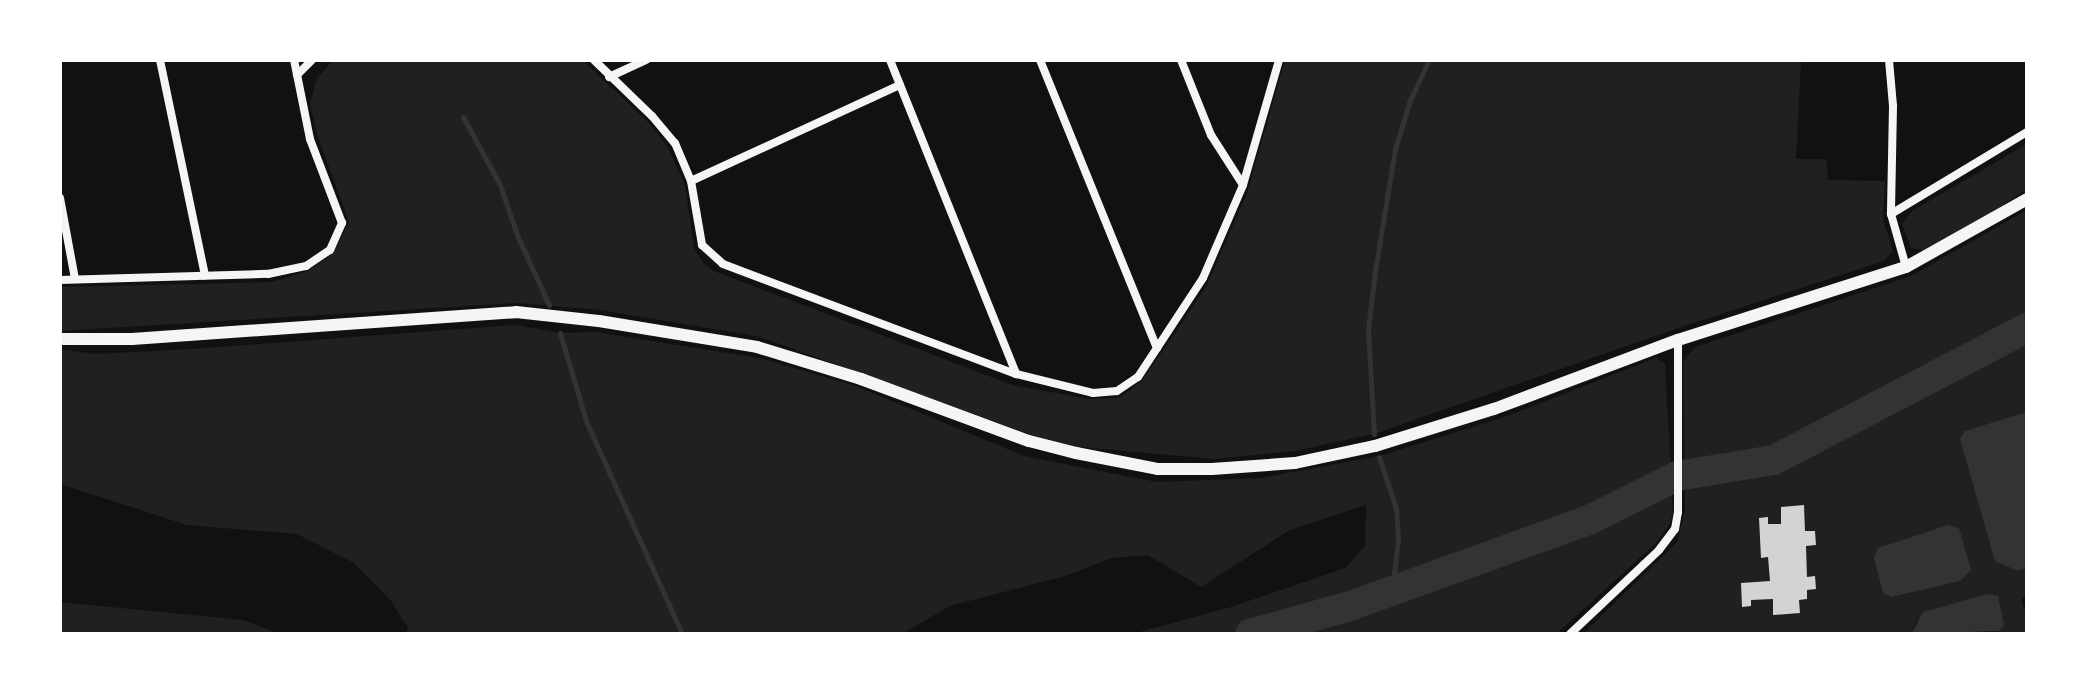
<!DOCTYPE html>
<style>
body{margin:0}
#map{position:relative;width:2087px;height:694px;overflow:hidden;background:#111;font-family:Montserrat,sans-serif}
div>[style]{position:absolute}
.green>*{inset:0;background:#202020}
.water>*{inset:0;background:#333}
.stream>*{height:5px;margin:-2.5px;padding:0 2.5px;transform-origin:2.5px;border-radius:2.5px;background:#333}
.river>*{height:30px;margin:-15px;padding:0 15px;transform-origin:15px;border-radius:15px;background:#333}
.building>*{inset:0;background:#d3d3d3}
.minor>*{height:8px;margin:-4px;padding:0 4px;transform-origin:4px;border-radius:4px;background:#f5f5f5}
.secondary>*{height:12px;margin:-6px;padding:0 6px;transform-origin:6px;border-radius:6px;background:#f5f5f5}
span{translate:-50% -50%;white-space:nowrap;text-align:center;line-height:1.15;-webkit-text-stroke:8px #fff;paint-order:stroke}
.frame{position:absolute;inset:0;border:62px solid #fff;pointer-events:none}
</style>
<div id="map">
<div class="green">
<i style="clip-path:polygon(333px 60px,582px 60px,647px 121px,667px 146px,685px 185px,694px 248px,703px 263px,714px 271px,1012px 385px,1090px 399px,1119px 398px,1142px 381px,1206px 287px,1247px 193px,1285px 60px,1801px 60px,1796px 159px,1826px 159px,1828px 180px,1885px 181px,1883px 220px,1893px 251px,1884px 261px,1678px 328px,1374px 434px,1295px 451px,1214px 459px,1080px 447px,1035px 436px,760px 337px,601px 310px,517px 303px,60px 331px,60px 287px,272px 282px,308px 271px,333px 254px,349px 222px,318px 137px,310px 104px,316px 80px)"></i>
<i style="clip-path:polygon(2027px 144px,2027px 189px,1973px 225px,1923px 250px,1911px 248px,1902px 224px,1912px 211px)"></i>
<i style="clip-path:polygon(evenodd,2027px 210px,2027px 412px,2019px 414px,2018px 571px,2027px 568px,2027px 593px,2021px 600px,2027px 616px,2027px 634px,1988px 634px,1998px 631px,1916px 621px,1911px 634px,1583px 634px,1678px 541px,1685px 510px,1683px 361px,1696px 347px,1911px 276px,2027px 210px,1804px 505px,1805px 531px,1815px 531px,1816px 545px,1806px 546px,1807px 577px,1815px 577px,1815px 589px,1807px 590px,1807px 599px,1799px 600px,1800px 613px,1774px 615px,1773px 599px,1751px 600px,1751px 606px,1742px 606px,1770px 581px,1768px 557px,1762px 558px,1768px 517px,1768px 524px,1781px 524px,1781px 507px,1804px 505px)"></i>
<i style="clip-path:polygon(515px 325px,560px 333px,595px 332px,759px 358px,856px 386px,1024px 456px,1157px 482px,1261px 478px,1379px 456px,1502px 418px,1656px 358px,1665px 364px,1673px 511px,1670px 524px,1655px 544px,1556px 634px,1132px 634px,1231px 607px,1345px 568px,1365px 546px,1366px 505px,1290px 530px,1201px 587px,1148px 555px,1112px 558px,1065px 576px,950px 606px,902px 634px,406px 634px,408px 628px,391px 601px,354px 563px,297px 534px,187px 525px,60px 484px,60px 349px,95px 354px,192px 349px)"></i>
<i style="clip-path:polygon(60px 602px,243px 620px,280px 634px,60px 634px)"></i>
</div>
<div class="water">
<i style="clip-path:polygon(2027px 412px,2027px 568px,2018px 571px,1995px 561px,1960px 439px,1965px 431px)"></i>
<i style="clip-path:polygon(1948px 525px,1959px 528px,1971px 570px,1960px 581px,1891px 597px,1883px 593px,1874px 557px,1878px 548px)"></i>
<i style="clip-path:polygon(1988px 594px,1998px 596px,2004px 625px,1998px 631px,1911px 634px,1923px 612px)"></i>
</div>
<div class="stream">
<i style="left:463px;top:117px;width:77px;rotate:61.4deg"></i>
<i style="left:500px;top:185px;width:53px;rotate:71.2deg"></i>
<i style="left:517px;top:235px;width:77px;rotate:65.4deg"></i>
<i style="left:560px;top:333px;width:92px;rotate:73.5deg"></i>
<i style="left:586px;top:421px;width:234px;rotate:65.7deg"></i>
<i style="left:1374px;top:434px;width:104px;rotate:-93.3deg"></i>
<i style="left:1368px;top:330px;width:59px;rotate:-83.2deg"></i>
<i style="left:1375px;top:271px;width:124px;rotate:-80.7deg"></i>
<i style="left:1395px;top:149px;width:51px;rotate:-73deg"></i>
<i style="left:1410px;top:100px;width:44px;rotate:-64.6deg"></i>
<i style="left:1379px;top:457px;width:54px;rotate:71.6deg"></i>
<i style="left:1396px;top:508px;width:31px;rotate:86deg"></i>
<i style="left:1398px;top:539px;width:52px;rotate:96.6deg"></i>
</div>
<div class="river">
<i style="left:1250px;top:634px;width:104px;rotate:-15.6deg"></i>
<i style="left:1350px;top:606px;width:254px;rotate:-19.8deg"></i>
<i style="left:1589px;top:520px;width:98px;rotate:-26.6deg"></i>
<i style="left:1677px;top:476px;width:98px;rotate:-9.4deg"></i>
<i style="left:1774px;top:460px;width:285px;rotate:-27.6deg"></i>
</div>
<div class="building">
<i style="clip-path:polygon(1804px 505px,1805px 531px,1815px 531px,1816px 545px,1806px 546px,1807px 577px,1815px 576px,1816px 589px,1807px 590px,1807px 599px,1799px 600px,1800px 613px,1773px 615px,1773px 599px,1751px 600px,1751px 606px,1742px 607px,1741px 583px,1770px 581px,1768px 557px,1761px 558px,1759px 518px,1768px 517px,1768px 524px,1781px 524px,1781px 507px)"></i>
</div>
<div class="minor">
<i style="left:160px;top:60px;width:220px;rotate:78.2deg"></i>
<i style="left:594px;top:60px;width:81px;rotate:44deg"></i>
<i style="left:652px;top:116px;width:35px;rotate:50deg"></i>
<i style="left:675px;top:143px;width:41px;rotate:67.2deg"></i>
<i style="left:691px;top:181px;width:65px;rotate:80.2deg"></i>
<i style="left:702px;top:245px;width:28px;rotate:42deg"></i>
<i style="left:723px;top:264px;width:313px;rotate:20.6deg"></i>
<i style="left:1016px;top:374px;width:79px;rotate:13.9deg"></i>
<i style="left:1093px;top:393px;width:24px;rotate:-5deg"></i>
<i style="left:1117px;top:391px;width:25px;rotate:-34deg"></i>
<i style="left:1138px;top:377px;width:118px;rotate:-56.7deg"></i>
<i style="left:1203px;top:278px;width:101px;rotate:-66.7deg"></i>
<i style="left:1243px;top:185px;width:130px;rotate:-73.9deg"></i>
<i style="left:890px;top:60px;width:338px;rotate:68.1deg"></i>
<i style="left:1040px;top:60px;width:311px;rotate:67.9deg"></i>
<i style="left:1181px;top:60px;width:81px;rotate:68.2deg"></i>
<i style="left:1211px;top:135px;width:59px;rotate:57.4deg"></i>
<i style="left:1889px;top:60px;width:46px;rotate:85deg"></i>
<i style="left:1893px;top:106px;width:108px;rotate:91.1deg"></i>
<i style="left:1891px;top:214px;width:55px;rotate:74.2deg"></i>
<i style="left:297px;top:75px;width:21px;rotate:-45deg"></i>
<i style="left:609px;top:77px;width:41px;rotate:-24.7deg"></i>
<i style="left:691px;top:181px;width:230px;rotate:-24.7deg"></i>
<i style="left:60px;top:198px;width:82px;rotate:79.5deg"></i>
<i style="left:1891px;top:214px;width:159px;rotate:-31.1deg"></i>
<i style="left:60px;top:280px;width:208px;rotate:-1.7deg"></i>
<i style="left:268px;top:274px;width:39px;rotate:-12deg"></i>
<i style="left:306px;top:266px;width:29px;rotate:-34deg"></i>
<i style="left:330px;top:250px;width:30px;rotate:-66deg"></i>
<i style="left:342px;top:223px;width:90px;rotate:-110.9deg"></i>
<i style="left:310px;top:139px;width:81px;rotate:-101.4deg"></i>
<i style="left:1570px;top:634px;width:122px;rotate:-43.3deg"></i>
<i style="left:1659px;top:550px;width:26px;rotate:-53deg"></i>
<i style="left:1675px;top:529px;width:17px;rotate:-80deg"></i>
<i style="left:1678px;top:512px;width:172px;rotate:-90deg"></i>
</div>
<div class="secondary">
<i style="left:60px;top:339px;width:72px"></i>
<i style="left:132px;top:339px;width:385px;rotate:-4deg"></i>
<i style="left:516px;top:312px;width:83px;rotate:6.2deg"></i>
<i style="left:599px;top:321px;width:160px;rotate:9.3deg"></i>
<i style="left:757px;top:347px;width:109px;rotate:17.1deg"></i>
<i style="left:861px;top:379px;width:179px;rotate:20.3deg"></i>
<i style="left:1029px;top:441px;width:49px;rotate:14.3deg"></i>
<i style="left:1076px;top:453px;width:84px;rotate:11deg"></i>
<i style="left:1158px;top:469px;width:54px"></i>
<i style="left:1212px;top:469px;width:83px;rotate:-4.1deg"></i>
<i style="left:1295px;top:463px;width:82px;rotate:-12deg"></i>
<i style="left:1375px;top:446px;width:125px;rotate:-17.3deg"></i>
<i style="left:1494px;top:409px;width:197px;rotate:-20.6deg"></i>
<i style="left:1678px;top:340px;width:239px;rotate:-17.8deg"></i>
<i style="left:1906px;top:267px;width:139px;rotate:-29.3deg"></i>
</div>
<div class="frame"></div>
</div>
